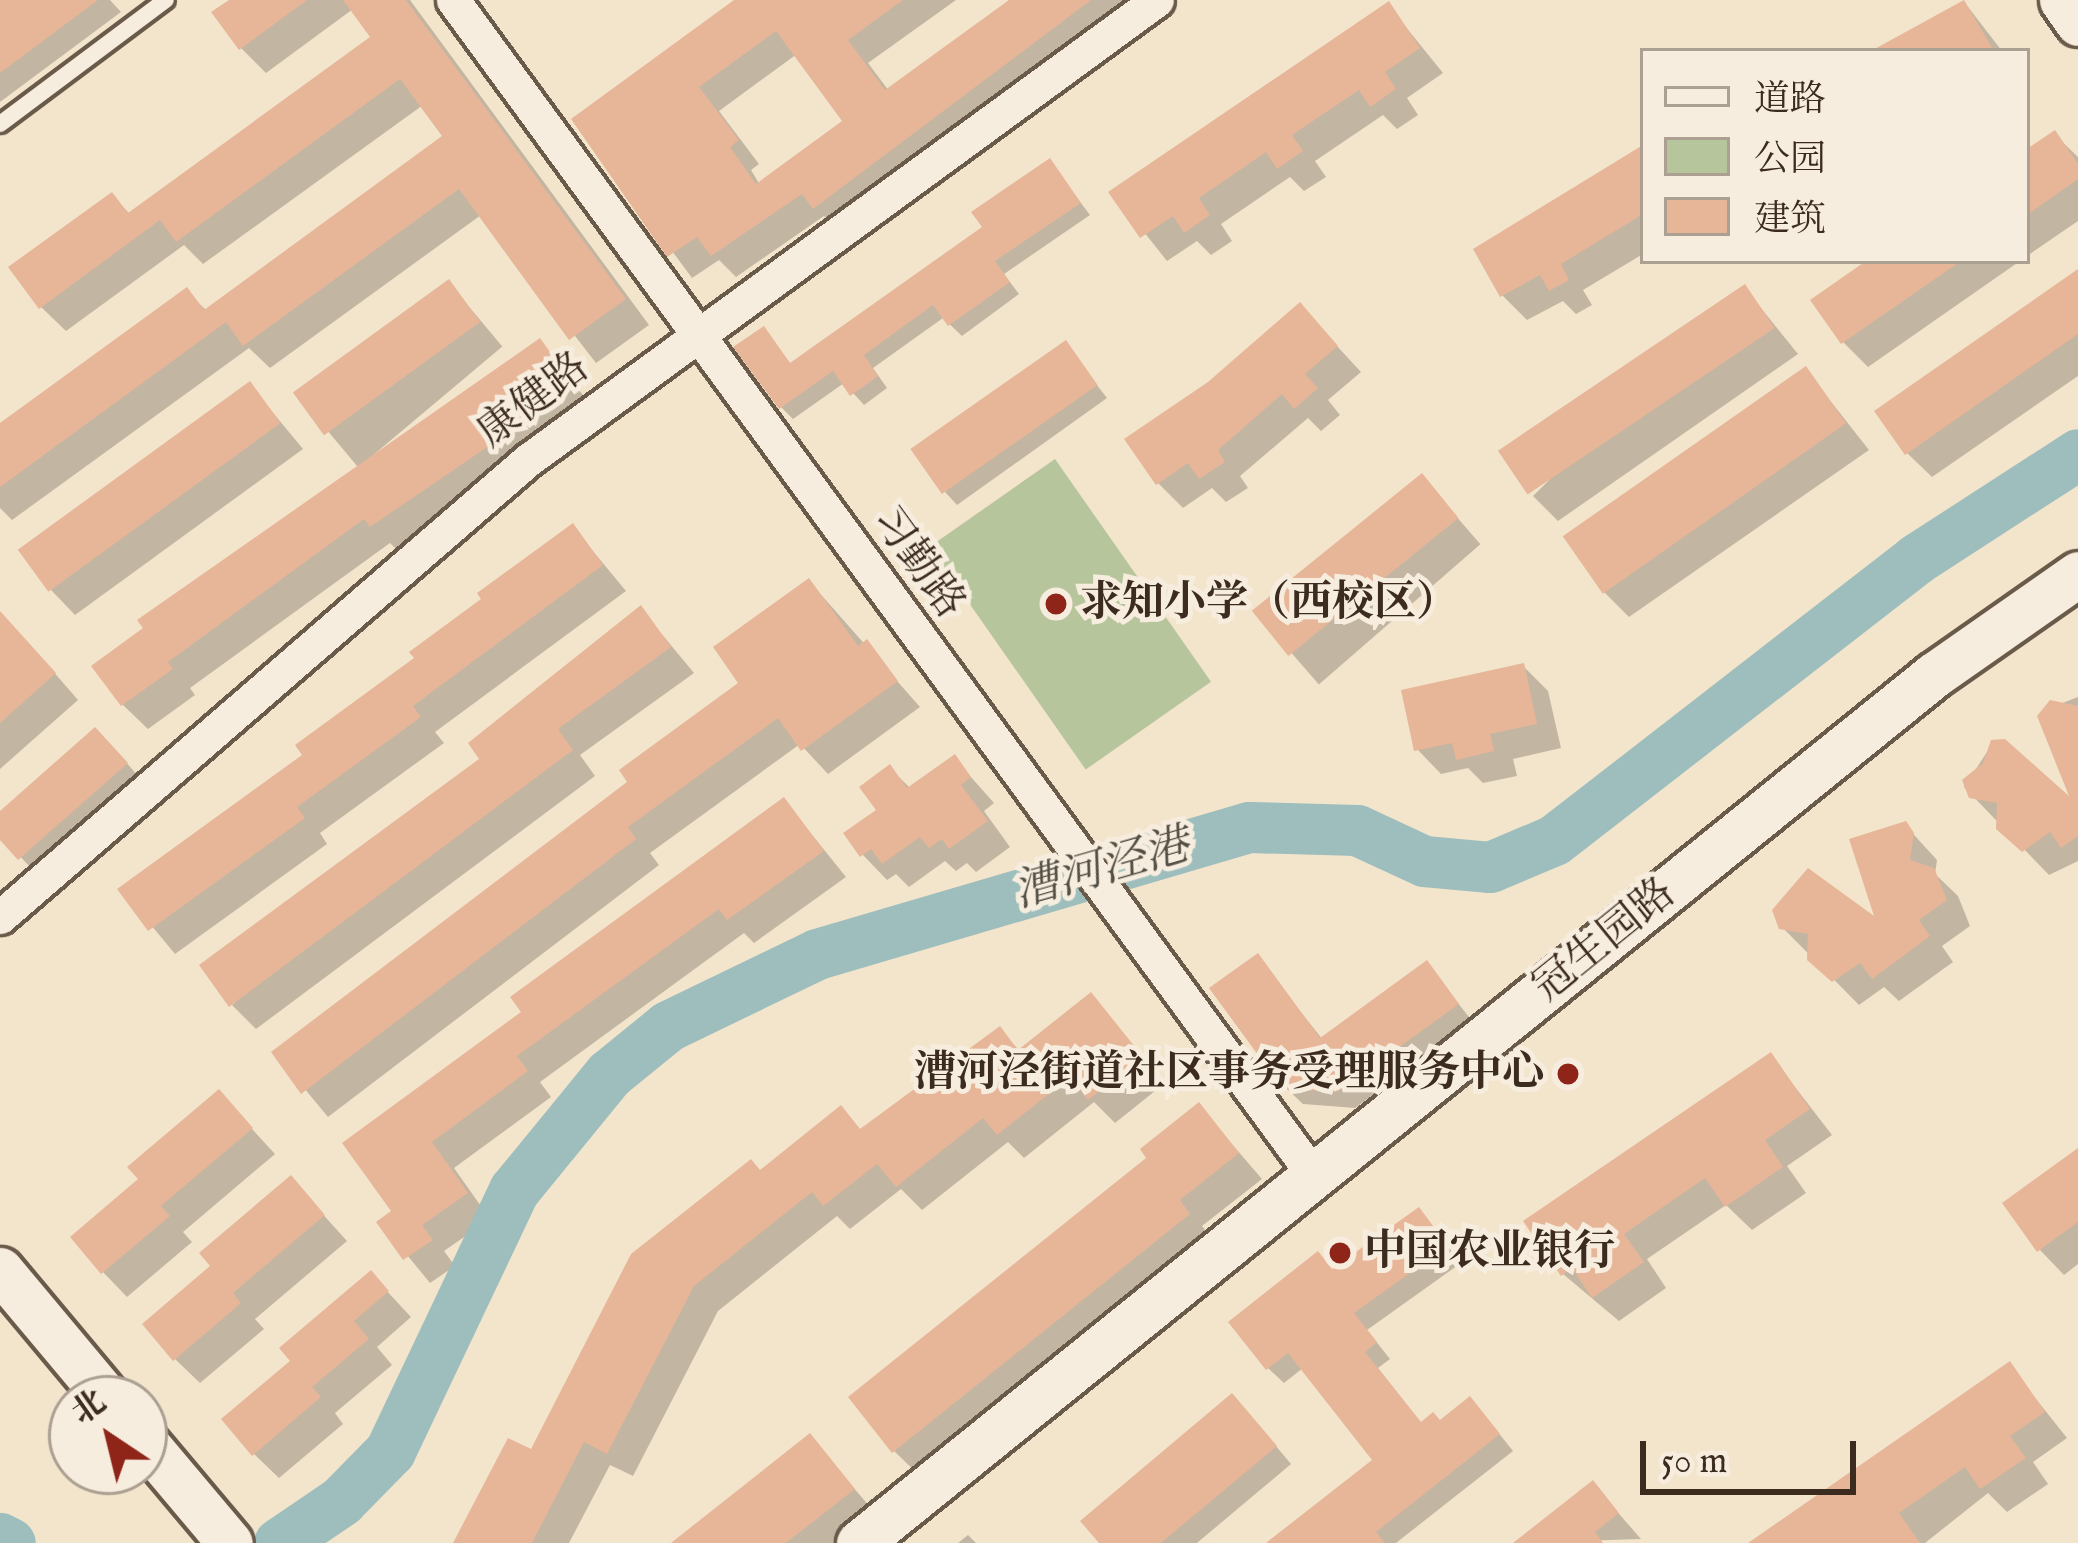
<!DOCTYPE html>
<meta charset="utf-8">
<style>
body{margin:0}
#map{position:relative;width:2078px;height:1543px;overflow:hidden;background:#f3e4cc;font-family:"IM FELL English","Noto Serif SC",serif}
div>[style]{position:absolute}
.green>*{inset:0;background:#b6c59b;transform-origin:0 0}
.shadow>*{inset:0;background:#0003;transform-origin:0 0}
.river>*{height:51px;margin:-25.5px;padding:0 25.5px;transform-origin:25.5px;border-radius:25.5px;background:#9dbebd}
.building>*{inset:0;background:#e7b597;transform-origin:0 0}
.roads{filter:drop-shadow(3px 0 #6a5a4a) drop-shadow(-3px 0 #6a5a4a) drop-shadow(0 3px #6a5a4a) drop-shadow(0 -3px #6a5a4a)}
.lane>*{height:16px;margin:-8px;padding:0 8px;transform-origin:8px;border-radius:8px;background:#f7edde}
.street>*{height:33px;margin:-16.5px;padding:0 16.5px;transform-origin:16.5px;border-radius:16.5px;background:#f7edde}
.secondary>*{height:45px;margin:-22.5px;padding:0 22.5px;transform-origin:22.5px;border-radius:22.5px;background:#f7edde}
.dots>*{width:33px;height:33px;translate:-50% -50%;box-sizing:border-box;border:6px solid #f7edde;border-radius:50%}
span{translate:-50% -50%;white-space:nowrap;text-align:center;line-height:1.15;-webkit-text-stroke:10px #f7edde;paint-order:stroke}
.street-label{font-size:42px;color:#3c2c1f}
.poi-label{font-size:42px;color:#3c2c1f;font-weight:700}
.left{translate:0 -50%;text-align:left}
.right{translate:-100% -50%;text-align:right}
.water-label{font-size:45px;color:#545046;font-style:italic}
.legend{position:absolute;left:1640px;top:48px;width:390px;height:216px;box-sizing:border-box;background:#f7edde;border:3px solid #aca092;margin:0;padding:15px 21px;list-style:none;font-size:36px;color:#3c2c1f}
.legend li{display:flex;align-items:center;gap:24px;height:60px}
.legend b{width:60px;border:3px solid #aca092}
.north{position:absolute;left:48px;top:1375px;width:120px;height:120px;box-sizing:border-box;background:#f7edde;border:3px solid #aca092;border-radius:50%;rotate:325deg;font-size:33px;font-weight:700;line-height:48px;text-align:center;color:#3c2c1f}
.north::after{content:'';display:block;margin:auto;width:42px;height:54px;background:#8f2418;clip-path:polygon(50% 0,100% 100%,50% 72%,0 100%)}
.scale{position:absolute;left:1640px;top:1441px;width:216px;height:54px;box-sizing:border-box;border:6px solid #3c2c1f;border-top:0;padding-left:15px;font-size:36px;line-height:42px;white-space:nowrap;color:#3c2c1f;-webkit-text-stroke:9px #f7edde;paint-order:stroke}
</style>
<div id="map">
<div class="green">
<i style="left:1055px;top:459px;width:272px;height:153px;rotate:55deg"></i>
</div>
<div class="shadow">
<i style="clip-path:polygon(0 0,110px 0,121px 12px,0 102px)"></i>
<i style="clip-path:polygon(233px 0,410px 0,649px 325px,596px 363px,481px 215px,270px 368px,249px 348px,12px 520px,0 508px,0 426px,186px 291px,207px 311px,447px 137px,423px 105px,203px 264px,184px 245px,66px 331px,41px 307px,112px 196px,131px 215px,374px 38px,353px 9px,266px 73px,241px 48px)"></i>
<i style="clip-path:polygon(evenodd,739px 0,956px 0,868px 63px,889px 91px,1015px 0,1135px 0,837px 229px,824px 216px,736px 277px,719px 260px,692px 278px,575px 120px,739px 0,797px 54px,847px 122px,760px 185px,751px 170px,759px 164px,719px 111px,797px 54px)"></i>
<i style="clip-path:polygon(1965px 3px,2002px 51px,1878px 51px)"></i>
<i style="clip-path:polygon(1388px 5px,1443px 73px,1407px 98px,1418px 115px,1397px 129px,1383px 115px,1315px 161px,1326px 177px,1304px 191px,1290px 177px,1221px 224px,1232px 241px,1211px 255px,1197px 241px,1167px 261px,1113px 193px)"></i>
<i style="clip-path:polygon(2054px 134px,2078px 157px,2078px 221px,2027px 256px,2027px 153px)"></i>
<i style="clip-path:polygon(1643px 148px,1643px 254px,1583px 290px,1592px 305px,1576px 314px,1563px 301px,1527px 320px,1502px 295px)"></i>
<i style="clip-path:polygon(1050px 162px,1090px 215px,1004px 274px,1019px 294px,962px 336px,943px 318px,873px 368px,887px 388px,864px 405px,844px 383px,793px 419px,781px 407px,763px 330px,792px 366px,986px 228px)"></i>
<i style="clip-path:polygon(1871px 261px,2020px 261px,1868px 367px,1843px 342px)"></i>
<i style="clip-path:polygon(2078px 272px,2078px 376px,1932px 477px,1907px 453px)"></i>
<i style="left:449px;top:283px;width:83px;height:188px;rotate:50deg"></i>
<i style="clip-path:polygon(1744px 287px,1798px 354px,1558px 521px,1533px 496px)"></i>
<i style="clip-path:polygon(1300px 306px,1361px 372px,1328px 400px,1340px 415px,1321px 431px,1308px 418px,1240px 476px,1248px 488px,1226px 502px,1212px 488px,1183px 508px,1158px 483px,1210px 384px)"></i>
<i style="clip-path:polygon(539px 342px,598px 413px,397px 550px,390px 543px,190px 688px,195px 695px,148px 729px,123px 705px,96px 667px)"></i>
<i style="clip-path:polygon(1065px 344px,1107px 398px,957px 505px,945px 492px)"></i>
<i style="clip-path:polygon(1806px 370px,1869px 450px,1629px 617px,1604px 592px)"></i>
<i style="clip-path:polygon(250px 385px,303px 449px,75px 615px,51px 590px)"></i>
<i style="left:1422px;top:477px;width:89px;height:214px;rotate:49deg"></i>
<i style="clip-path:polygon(573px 527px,626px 591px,435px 732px,444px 743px,320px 833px,327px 844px,175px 954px,122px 890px,306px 756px)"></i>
<i style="clip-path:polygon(809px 581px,920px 707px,828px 774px,800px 744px,650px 853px,659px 865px,328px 1117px,275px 1053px,631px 783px,742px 683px)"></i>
<i style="clip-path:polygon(641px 609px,694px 673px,580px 755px,595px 776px,256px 1029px,232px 1005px)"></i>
<i style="clip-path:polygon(1523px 666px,1548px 691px,1561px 748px,1513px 759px,1517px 776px,1483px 783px,1468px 768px,1441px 774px,1417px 749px)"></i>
<i style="clip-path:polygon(0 670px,52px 670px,78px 700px,0 769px)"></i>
<i style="clip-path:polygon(2078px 697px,2078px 861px,2049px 875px,1964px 787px,1993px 743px,2076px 805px,2042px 711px)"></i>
<i style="clip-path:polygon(120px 755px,150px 790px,45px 883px,0 835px,0 815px)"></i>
<i style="clip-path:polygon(954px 758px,994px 803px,984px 811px,1010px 847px,976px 872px,967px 863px,956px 871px,945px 861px,909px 887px,896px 874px,887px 880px,863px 855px,890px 768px,911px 789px)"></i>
<i style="clip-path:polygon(784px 800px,846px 877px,754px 943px,744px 933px,540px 1082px,551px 1097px,454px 1168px,490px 1219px,444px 1251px,455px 1266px,430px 1283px,380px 1222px,395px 1212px,346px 1144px,526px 1013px)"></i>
<i style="clip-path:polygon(1905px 825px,1937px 860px,1935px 874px,1958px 896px,1970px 926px,1942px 946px,1953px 962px,1899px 1001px,1884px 987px,1859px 1005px,1782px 927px,1880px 924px)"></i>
<i style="clip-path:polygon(1257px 957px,1323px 1040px,1427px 964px,1473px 1022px,1355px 1108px,1303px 1104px,1285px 1087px)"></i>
<i style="clip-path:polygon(1091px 996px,1165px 1083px,1115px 1123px,1094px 1102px,1024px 1158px,1008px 1142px,922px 1210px,901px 1189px,850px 1229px,837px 1216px,718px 1311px,633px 1476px,610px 1465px,569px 1543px,456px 1543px,761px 1173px,840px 1109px,862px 1131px,999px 1030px,1021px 1052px)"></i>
<i style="clip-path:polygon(1771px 1056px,1832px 1135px,1787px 1166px,1806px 1193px,1752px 1230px,1726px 1205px,1647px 1259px,1666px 1288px,1619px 1321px,1563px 1274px)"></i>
<i style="clip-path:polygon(219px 1093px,275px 1154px,183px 1232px,192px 1242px,127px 1297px,103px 1272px,143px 1180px)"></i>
<i style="clip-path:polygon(1199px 1106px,1262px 1179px,1202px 1226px,1213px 1240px,919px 1475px,894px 1451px)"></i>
<i style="clip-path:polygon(2078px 1151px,2078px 1264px,2064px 1275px,2040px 1250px)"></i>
<i style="clip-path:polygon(291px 1179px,347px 1241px,255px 1319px,264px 1329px,200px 1383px,175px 1359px,214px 1266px)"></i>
<i style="clip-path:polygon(1419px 1210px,1461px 1263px,1367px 1330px,1390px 1359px,1378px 1368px,1422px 1424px,1485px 1416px,1513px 1451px,1396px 1543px,1271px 1543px,1376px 1460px,1303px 1368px,1284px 1383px,1268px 1368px,1334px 1271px)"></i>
<i style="clip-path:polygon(371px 1274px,411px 1317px,377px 1347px,392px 1365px,335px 1413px,343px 1424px,279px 1478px,254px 1454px,294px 1361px)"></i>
<i style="clip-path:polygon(2009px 1365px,2067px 1438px,2033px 1462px,2048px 1484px,2007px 1512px,1988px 1493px,1925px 1543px,1753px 1543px)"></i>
<i style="clip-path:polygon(1249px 1414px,1291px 1464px,1197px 1543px,1103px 1543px)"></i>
<i style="clip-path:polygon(810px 1437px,877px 1515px,841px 1543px,680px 1543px)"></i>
<i style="clip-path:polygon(1593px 1484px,1641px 1539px,1518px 1543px)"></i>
<i style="clip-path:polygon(968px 1535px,976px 1543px,958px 1543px)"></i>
</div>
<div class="river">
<i style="left:0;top:1538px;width:11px;rotate:27deg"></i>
<i style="left:279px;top:1543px;width:75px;rotate:-34.1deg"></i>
<i style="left:341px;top:1501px;width:70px;rotate:-45.6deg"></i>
<i style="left:390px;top:1451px;width:289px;rotate:-64.6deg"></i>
<i style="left:514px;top:1190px;width:150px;rotate:-50.7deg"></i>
<i style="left:609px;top:1074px;width:76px;rotate:-39.1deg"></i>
<i style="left:668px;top:1026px;width:165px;rotate:-25.8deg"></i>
<i style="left:817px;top:954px;width:450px;rotate:-16.4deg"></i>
<i style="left:1249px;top:827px;width:108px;rotate:1.6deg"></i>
<i style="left:1357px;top:830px;width:74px;rotate:24.8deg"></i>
<i style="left:1424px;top:861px;width:66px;rotate:5.2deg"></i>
<i style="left:1490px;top:867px;width:69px;rotate:-22.9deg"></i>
<i style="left:1554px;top:840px;width:458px;rotate:-37.8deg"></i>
<i style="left:1916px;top:559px;width:193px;rotate:-32.9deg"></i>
</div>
<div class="building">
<i style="clip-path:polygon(0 0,98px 0,0 73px)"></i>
<i style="clip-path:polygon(229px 0,307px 0,239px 50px,211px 12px)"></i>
<i style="clip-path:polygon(343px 0,406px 0,626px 299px,569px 340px,459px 189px,243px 346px,226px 322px,0 487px,0 423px,187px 287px,204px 310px,442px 136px,400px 79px,176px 242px,160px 220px,39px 309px,8px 267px,112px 192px,128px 213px,370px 37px)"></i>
<i style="clip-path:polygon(evenodd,734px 0,903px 0,848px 40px,885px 90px,1009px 0,1091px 0,813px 209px,802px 194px,711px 256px,697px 237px,667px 257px,571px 119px,734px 0,776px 31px,842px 121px,756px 184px,730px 147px,739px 140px,699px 87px,776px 31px)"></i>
<i style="clip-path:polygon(1964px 0,1994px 51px,1871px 51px)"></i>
<i style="clip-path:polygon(1389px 1px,1420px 48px,1385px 72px,1396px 89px,1370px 107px,1359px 90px,1292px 135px,1303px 151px,1277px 169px,1266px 152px,1199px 198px,1210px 215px,1184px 233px,1173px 216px,1140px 238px,1108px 192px)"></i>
<i style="clip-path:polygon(2055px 130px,2078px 164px,2078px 179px,2027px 215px,2027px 149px)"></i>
<i style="clip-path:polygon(1643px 145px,1643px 214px,1561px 264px,1569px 280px,1549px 291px,1540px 275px,1500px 297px,1473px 249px)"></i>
<i style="clip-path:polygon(1050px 158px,1081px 203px,995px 261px,1010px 282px,948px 326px,933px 305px,864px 355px,878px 376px,850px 396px,833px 371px,779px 409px,733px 347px,764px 326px,790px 363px,982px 227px,971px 212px)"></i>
<i style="clip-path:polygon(1866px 261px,1961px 261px,1841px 344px,1810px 300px)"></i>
<i style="clip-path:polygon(2078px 269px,2078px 334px,1905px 455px,1874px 411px)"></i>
<i style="left:449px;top:279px;width:53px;height:193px;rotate:54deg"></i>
<i style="left:1745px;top:284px;width:53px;height:298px;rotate:56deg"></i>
<i style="clip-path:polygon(1300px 302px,1338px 346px,1305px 374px,1318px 388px,1294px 409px,1282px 394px,1218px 450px,1225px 462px,1199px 479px,1188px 463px,1156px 485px,1124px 439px,1208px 382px)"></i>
<i style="clip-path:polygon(540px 338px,575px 387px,370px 527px,364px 519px,168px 662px,173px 669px,121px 706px,91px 666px,143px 628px,137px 620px)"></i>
<i style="left:1066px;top:340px;width:55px;height:190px;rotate:55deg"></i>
<i style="left:1806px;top:366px;width:70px;height:297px;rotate:55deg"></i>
<i style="left:250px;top:381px;width:52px;height:287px;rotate:54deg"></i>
<i style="left:1422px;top:473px;width:58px;height:219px;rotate:51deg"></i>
<i style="clip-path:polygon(573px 523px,603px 565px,413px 706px,421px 717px,297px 807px,305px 818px,148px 931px,117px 889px,302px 755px,295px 745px,414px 658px,409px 652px,481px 599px,477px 593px)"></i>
<i style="clip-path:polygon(809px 578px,858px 646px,867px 639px,898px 681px,801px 751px,778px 718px,628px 827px,636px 839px,301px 1094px,271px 1052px,627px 782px,619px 770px,738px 683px,713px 647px)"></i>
<i style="clip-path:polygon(641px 605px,671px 647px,558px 729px,573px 750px,229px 1007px,199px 965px,479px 759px,468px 743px)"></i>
<i style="clip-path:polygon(0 611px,56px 673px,0 723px)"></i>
<i style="clip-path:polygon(1524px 663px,1537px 724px,1490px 734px,1494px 751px,1456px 760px,1452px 743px,1414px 751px,1401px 690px)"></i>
<i style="clip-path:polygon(2050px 700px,2078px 706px,2078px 836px,2061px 848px,2050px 832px,2022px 852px,1996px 829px,1997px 803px,1969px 798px,1962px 780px,1983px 763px,1991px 740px,2005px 739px,2069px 796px,2037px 716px)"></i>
<i style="clip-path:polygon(95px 727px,128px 763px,18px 860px,0 840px,0 811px)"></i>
<i style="clip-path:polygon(955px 754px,971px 777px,961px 785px,988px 821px,949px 849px,942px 839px,929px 848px,920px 837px,882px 864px,871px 849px,860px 857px,843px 833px,876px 810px,859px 787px,890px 764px,907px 788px)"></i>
<i style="clip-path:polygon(784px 797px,824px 851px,727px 920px,719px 909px,517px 1056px,528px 1071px,432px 1142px,468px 1193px,422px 1225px,433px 1240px,403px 1260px,376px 1222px,391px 1211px,342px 1143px,521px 1012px,510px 997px)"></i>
<i style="clip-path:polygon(1906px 821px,1914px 833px,1910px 860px,1934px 868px,1947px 900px,1919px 920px,1930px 936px,1872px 979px,1860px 963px,1832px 982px,1807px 960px,1808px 934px,1779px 929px,1772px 910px,1808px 868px,1874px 916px,1849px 839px)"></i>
<i style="clip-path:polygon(1258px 953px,1320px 1038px,1427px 960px,1459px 1004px,1337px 1092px,1283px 1089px,1209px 988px)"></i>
<i style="clip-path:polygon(1091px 992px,1143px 1057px,1088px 1100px,1070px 1077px,997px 1135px,983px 1118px,896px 1187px,877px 1164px,823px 1206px,812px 1192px,694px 1286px,607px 1454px,584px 1442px,532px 1543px,453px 1543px,508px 1438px,531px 1449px,631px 1254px,751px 1159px,760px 1170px,841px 1105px,860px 1129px,1000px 1026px,1018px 1050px)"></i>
<i style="clip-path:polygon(1771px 1052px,1810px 1109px,1765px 1140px,1783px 1167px,1725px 1207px,1705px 1178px,1624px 1234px,1644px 1262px,1592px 1298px,1572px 1268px,1561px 1276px,1523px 1221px)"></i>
<i style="clip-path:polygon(219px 1089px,253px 1128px,161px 1206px,170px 1216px,101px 1274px,70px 1237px,138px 1179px,127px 1167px)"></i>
<i style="clip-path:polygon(1199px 1102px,1239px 1153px,1180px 1200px,1190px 1214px,892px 1453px,848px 1397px,1146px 1158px,1140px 1149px)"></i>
<i style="clip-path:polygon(2078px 1148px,2078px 1222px,2037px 1252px,2002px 1203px)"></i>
<i style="clip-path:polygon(291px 1175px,325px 1215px,233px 1293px,241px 1303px,173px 1361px,142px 1324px,210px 1266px,199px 1253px)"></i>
<i style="clip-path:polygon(1419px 1207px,1448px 1246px,1354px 1313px,1377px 1342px,1365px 1352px,1421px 1422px,1433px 1412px,1440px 1420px,1470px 1396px,1500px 1434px,1376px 1532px,1385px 1543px,1266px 1543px,1372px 1460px,1288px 1353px,1266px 1370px,1228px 1322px,1318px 1251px,1332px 1269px)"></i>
<i style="clip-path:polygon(371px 1270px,389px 1291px,354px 1321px,369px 1339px,312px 1387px,321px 1397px,252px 1456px,221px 1419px,290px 1361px,279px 1348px)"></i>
<i style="clip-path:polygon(2010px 1361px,2045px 1412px,2010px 1436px,2026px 1458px,1980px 1489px,1965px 1467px,1899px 1513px,1920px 1543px,1748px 1543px)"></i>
<i style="clip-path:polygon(1232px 1393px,1277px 1446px,1161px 1543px,1099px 1543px,1080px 1521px)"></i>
<i style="clip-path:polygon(810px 1433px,855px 1489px,786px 1543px,671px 1543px)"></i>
<i style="clip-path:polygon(1593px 1480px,1619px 1513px,1595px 1532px,1603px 1543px,1513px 1543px)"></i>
</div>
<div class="roads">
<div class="lane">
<i style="left:0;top:124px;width:207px;rotate:-36.8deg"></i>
</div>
<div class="street">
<i style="left:453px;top:0;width:1457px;rotate:53.79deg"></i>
<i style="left:0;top:917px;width:698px;rotate:-40.88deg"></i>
<i style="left:528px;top:460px;width:779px;rotate:-36.18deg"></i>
</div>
<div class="secondary">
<i style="left:2062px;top:0;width:28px;rotate:55deg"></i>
<i style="left:0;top:1270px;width:168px;rotate:50.1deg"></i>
<i style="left:144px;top:1441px;width:133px;rotate:49.9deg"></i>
<i style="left:859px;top:1543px;width:1382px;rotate:-38.92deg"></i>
<i style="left:1934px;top:675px;width:176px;rotate:-35deg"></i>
</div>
</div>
<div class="dots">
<i style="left:1056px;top:604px;background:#8f2418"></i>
<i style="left:1568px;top:1074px;background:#8f2418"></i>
<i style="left:1340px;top:1253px;background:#8f2418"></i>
</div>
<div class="street-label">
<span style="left:534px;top:401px;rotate:-37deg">康健路</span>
<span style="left:917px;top:563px;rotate:54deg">习勤路</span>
<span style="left:1605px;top:941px;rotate:-39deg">冠生园路</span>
</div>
<div class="poi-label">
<span class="left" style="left:1080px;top:604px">求知小学（西校区）</span>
<span class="right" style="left:1544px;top:1074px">漕河泾街道社区事务受理服务中心</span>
<span class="left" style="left:1364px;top:1253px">中国农业银行</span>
</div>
<div class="water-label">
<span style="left:1102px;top:870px;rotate:-16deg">漕河泾港</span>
</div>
<ul class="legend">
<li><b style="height:15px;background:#f7edde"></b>道路</li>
<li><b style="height:33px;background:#b6c59b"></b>公园</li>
<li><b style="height:33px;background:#e7b597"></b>建筑</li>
</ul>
<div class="north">北</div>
<div class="scale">50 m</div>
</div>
